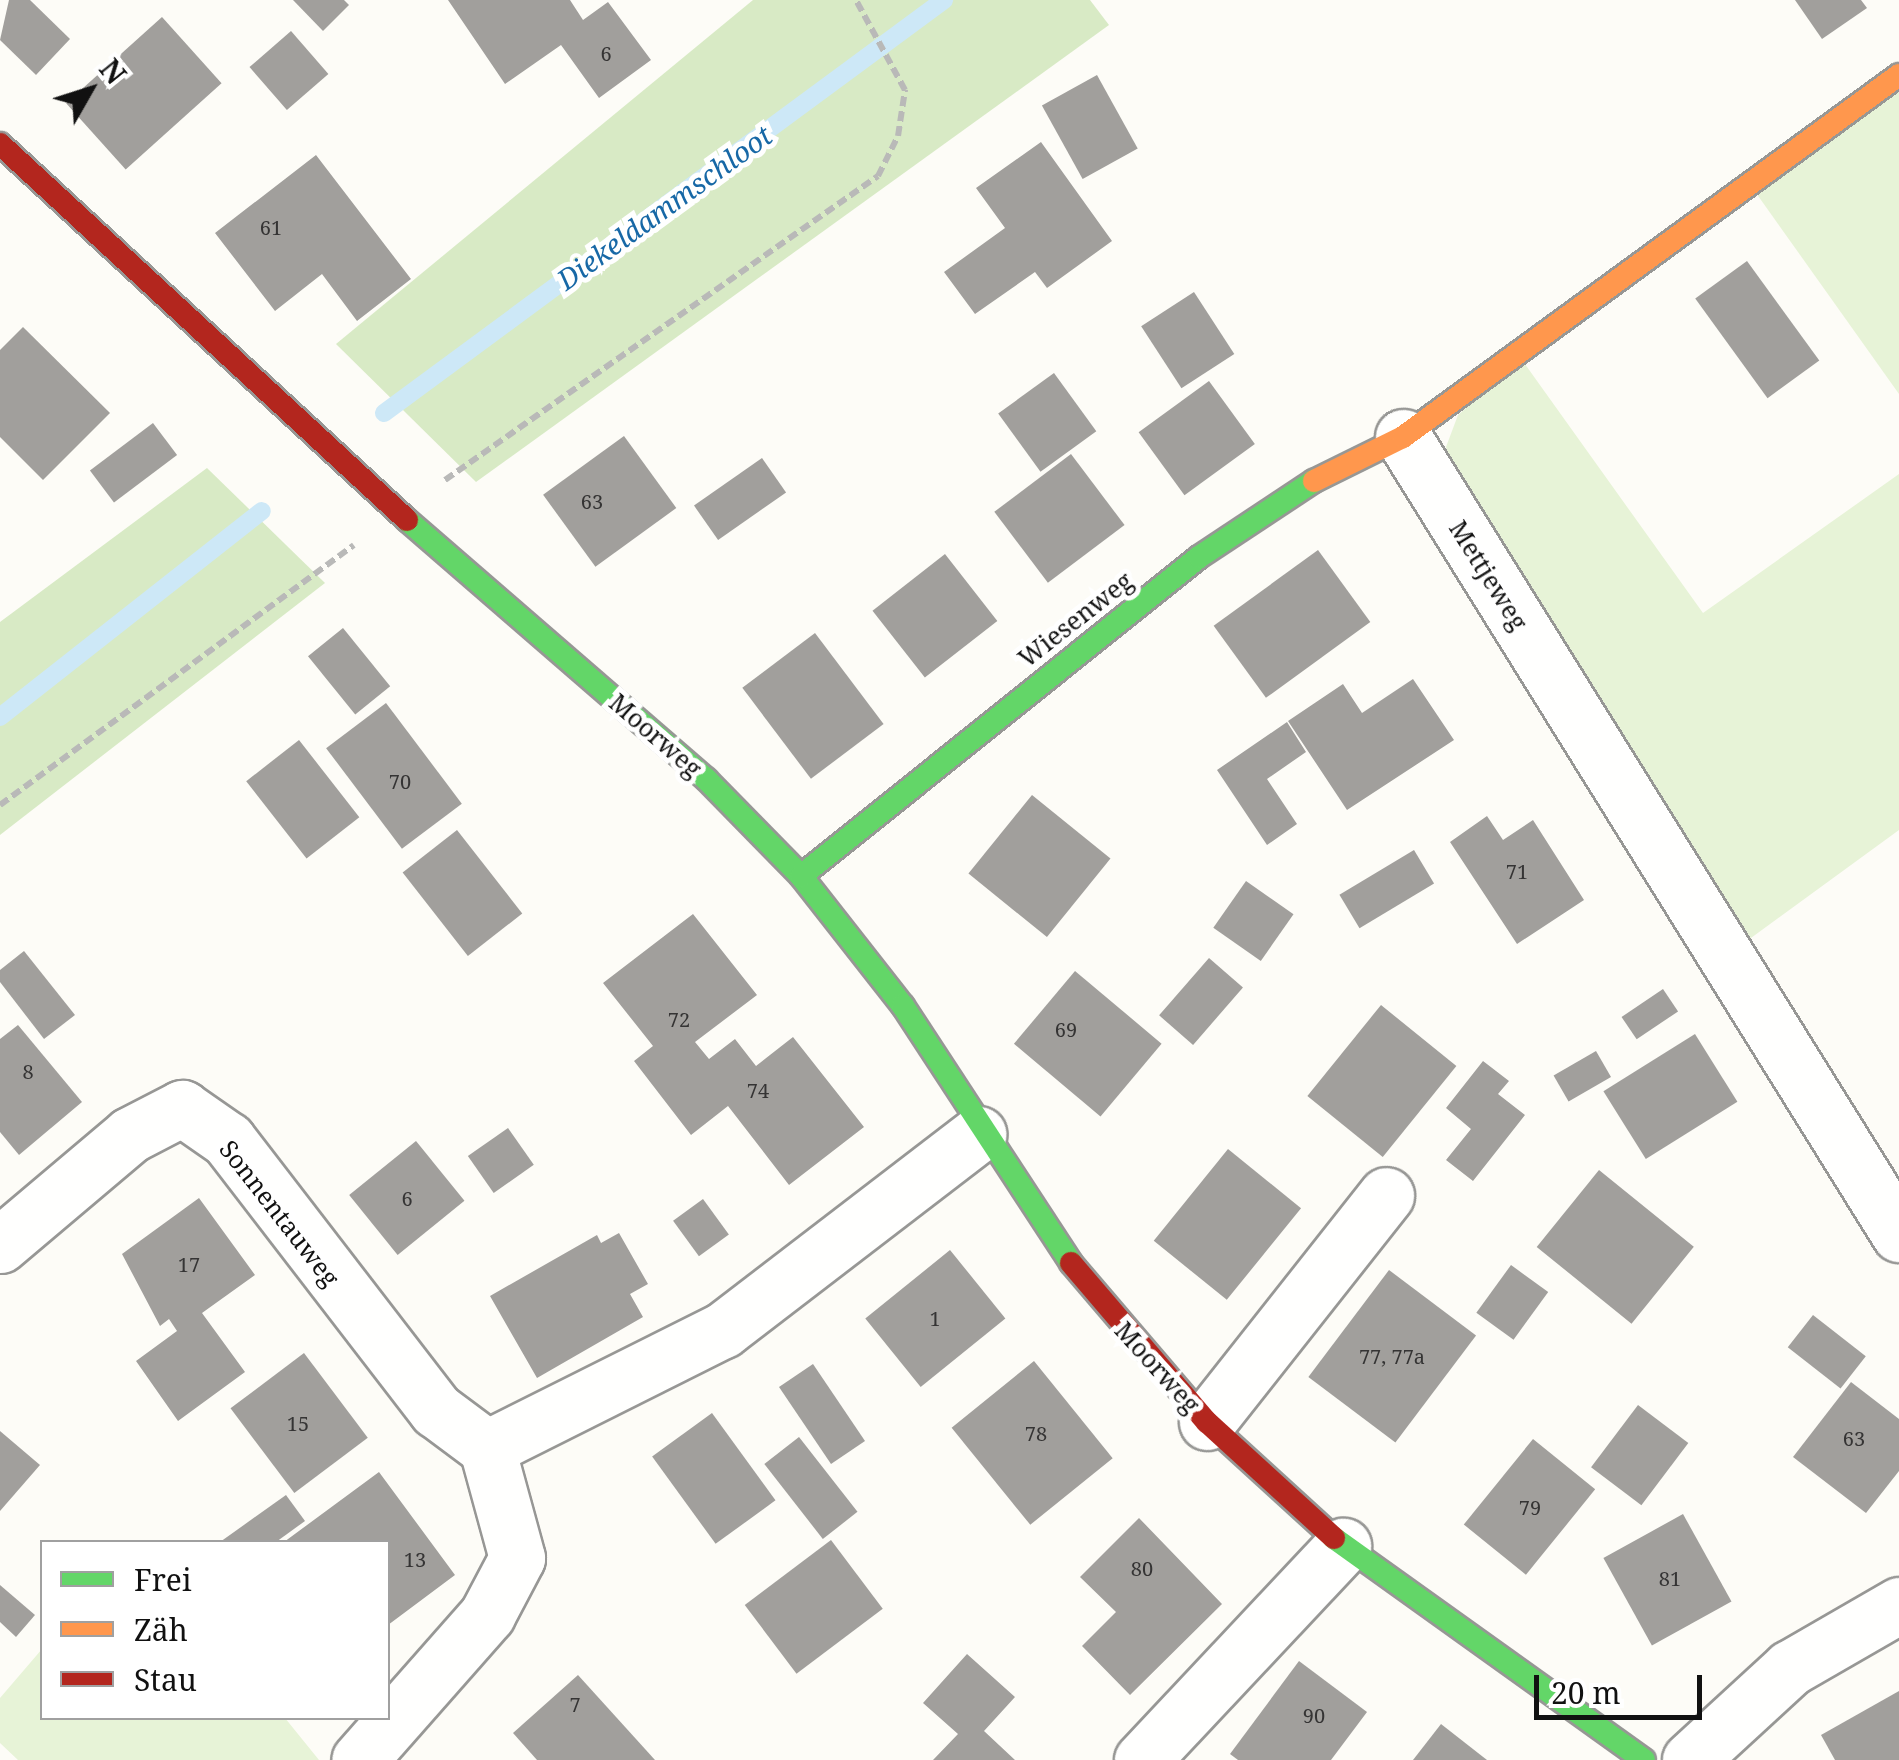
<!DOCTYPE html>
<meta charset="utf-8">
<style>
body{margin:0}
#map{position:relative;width:1899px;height:1760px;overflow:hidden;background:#fdfcf7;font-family:"Noto Serif",serif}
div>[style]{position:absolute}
.green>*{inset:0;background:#e7f3d7}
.forest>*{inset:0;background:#d8eac5}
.stream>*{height:18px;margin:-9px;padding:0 9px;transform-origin:9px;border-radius:9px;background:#cde8f7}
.building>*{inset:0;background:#a19f9c;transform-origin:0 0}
.path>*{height:6px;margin-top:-3px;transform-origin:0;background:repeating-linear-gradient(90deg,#b9b9b8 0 10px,transparent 0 15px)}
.roads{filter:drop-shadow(2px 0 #979795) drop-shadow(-2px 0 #979795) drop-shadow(0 2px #979795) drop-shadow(0 -2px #979795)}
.street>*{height:55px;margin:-27.5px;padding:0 27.5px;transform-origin:27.5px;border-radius:27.5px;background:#fffffe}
.fast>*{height:22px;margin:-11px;padding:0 11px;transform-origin:11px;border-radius:11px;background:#63d668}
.slow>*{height:22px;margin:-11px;padding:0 11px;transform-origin:11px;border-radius:11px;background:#ff974d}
.jam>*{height:22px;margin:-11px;padding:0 11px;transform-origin:11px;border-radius:11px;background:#b3261e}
span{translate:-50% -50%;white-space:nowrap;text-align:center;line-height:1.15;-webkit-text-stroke:10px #fff;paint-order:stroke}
.number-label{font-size:20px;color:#353434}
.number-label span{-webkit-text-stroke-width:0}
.street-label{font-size:25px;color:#111}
.water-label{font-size:28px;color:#1768a6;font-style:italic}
.legend{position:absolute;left:40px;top:1540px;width:350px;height:180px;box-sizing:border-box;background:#fff;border:2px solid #a0a0a0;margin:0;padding:12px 18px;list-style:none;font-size:30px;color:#111}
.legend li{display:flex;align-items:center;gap:20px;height:50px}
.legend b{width:50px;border:2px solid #a0a0a0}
.north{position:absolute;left:40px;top:40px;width:100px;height:100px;-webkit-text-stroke:8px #fff;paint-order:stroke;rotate:51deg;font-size:28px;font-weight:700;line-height:40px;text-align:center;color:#111}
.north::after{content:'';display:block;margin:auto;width:35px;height:45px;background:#111;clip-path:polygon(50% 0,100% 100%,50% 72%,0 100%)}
.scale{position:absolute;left:1534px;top:1675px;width:168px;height:45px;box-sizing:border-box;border:5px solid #111;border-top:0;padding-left:12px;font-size:30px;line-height:35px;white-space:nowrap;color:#111;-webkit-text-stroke:8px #fff;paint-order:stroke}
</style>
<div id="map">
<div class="green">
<i style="clip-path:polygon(1899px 88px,1899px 394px,1756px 193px)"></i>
<i style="clip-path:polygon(1522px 360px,1703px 613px,1899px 474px,1899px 830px,1740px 946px,1452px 477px,1446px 447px,1458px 415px)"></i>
<i style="clip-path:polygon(42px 1649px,42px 1718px,285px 1718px,319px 1760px,18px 1760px,0 1743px,0 1698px)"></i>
</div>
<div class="forest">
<i style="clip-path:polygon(753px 0,1090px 0,1109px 25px,476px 482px,336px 344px)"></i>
<i style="clip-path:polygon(207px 468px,325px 583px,0 835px,0 622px)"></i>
</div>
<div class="stream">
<i style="left:384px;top:413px;width:696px;rotate:-36.41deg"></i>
<i style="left:0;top:717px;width:333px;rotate:-38.2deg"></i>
</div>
<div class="building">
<i style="clip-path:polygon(9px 0,30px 0,70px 39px,36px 75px,0 40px)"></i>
<i style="clip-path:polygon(293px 0,344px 0,349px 5px,323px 31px)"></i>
<i style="clip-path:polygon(448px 0,570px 0,583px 20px,608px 2px,651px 60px,599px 98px,561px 45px,505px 84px)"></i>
<i style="clip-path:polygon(1795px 0,1861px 0,1867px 8px,1822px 39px)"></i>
<i style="left:162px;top:17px;width:89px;height:129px;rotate:48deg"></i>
<i style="left:291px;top:31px;width:57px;height:55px;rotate:49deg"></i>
<i style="left:1097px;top:75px;width:84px;height:63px;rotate:61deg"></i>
<i style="clip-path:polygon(1041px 142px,1112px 241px,1047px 288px,1035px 272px,975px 314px,944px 272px,1005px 228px,976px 188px)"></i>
<i style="clip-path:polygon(316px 155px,411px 279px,357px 321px,322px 274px,275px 311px,215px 233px)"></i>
<i style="left:1747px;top:261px;width:123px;height:64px;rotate:54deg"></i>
<i style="left:1194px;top:292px;width:74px;height:63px;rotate:57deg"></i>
<i style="clip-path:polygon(23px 327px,110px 413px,43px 480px,0 437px,0 350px)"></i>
<i style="left:1054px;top:373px;width:72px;height:69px;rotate:54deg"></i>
<i style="left:1209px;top:381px;width:78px;height:87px;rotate:54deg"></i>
<i style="left:153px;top:423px;width:40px;height:79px;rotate:53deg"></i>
<i style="left:624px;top:436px;width:89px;height:100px;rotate:54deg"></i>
<i style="left:1071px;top:454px;width:89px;height:96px;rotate:53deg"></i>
<i style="left:762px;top:458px;width:42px;height:83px;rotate:55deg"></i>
<i style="left:1318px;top:550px;width:89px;height:129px;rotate:54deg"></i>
<i style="left:945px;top:554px;width:85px;height:92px;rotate:52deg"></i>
<i style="left:343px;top:628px;width:75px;height:45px;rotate:51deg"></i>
<i style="left:815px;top:633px;width:114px;height:91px;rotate:53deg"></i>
<i style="clip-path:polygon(1413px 679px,1454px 740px,1347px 810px,1288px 721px,1343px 684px,1362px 713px)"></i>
<i style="left:386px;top:703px;width:126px;height:75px;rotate:53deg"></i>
<i style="clip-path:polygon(1287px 722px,1306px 752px,1267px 779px,1297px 824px,1267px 845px,1217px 770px)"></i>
<i style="left:299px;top:740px;width:98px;height:67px;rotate:52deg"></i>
<i style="left:1032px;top:795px;width:101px;height:101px;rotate:39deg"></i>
<i style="clip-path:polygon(1487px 816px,1503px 840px,1533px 820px,1584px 900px,1517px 944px,1450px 842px)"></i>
<i style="left:457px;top:830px;width:106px;height:69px;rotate:52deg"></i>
<i style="left:1414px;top:850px;width:39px;height:87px;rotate:59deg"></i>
<i style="left:1246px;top:881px;width:58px;height:57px;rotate:35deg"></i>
<i style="clip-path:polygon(693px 914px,757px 995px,695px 1042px,709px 1059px,735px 1039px,756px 1066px,793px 1037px,864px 1127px,789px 1185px,728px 1106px,691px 1135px,634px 1061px,653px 1046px,603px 983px)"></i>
<i style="clip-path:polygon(24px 951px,75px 1015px,44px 1039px,0 982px,0 970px)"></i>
<i style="left:1209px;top:958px;width:45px;height:76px;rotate:41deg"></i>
<i style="left:1075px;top:971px;width:113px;height:95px;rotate:40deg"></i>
<i style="left:1663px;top:989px;width:27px;height:50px;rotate:56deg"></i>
<i style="left:1381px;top:1005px;width:97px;height:117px;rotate:39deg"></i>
<i style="clip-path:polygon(18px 1025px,82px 1102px,19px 1155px,0 1132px,0 1039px)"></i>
<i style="left:1695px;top:1034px;width:80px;height:108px;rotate:58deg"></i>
<i style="left:1596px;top:1051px;width:30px;height:49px;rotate:60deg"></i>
<i style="clip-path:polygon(1483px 1061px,1509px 1081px,1498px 1094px,1525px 1115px,1473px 1181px,1446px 1160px,1471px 1129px,1446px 1108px)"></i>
<i style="left:508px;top:1128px;width:45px;height:49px;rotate:55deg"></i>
<i style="left:416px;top:1141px;width:77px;height:86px;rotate:51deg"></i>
<i style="left:1228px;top:1149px;width:94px;height:118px;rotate:39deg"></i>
<i style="left:1599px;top:1170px;width:122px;height:99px;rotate:39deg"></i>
<i style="clip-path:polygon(199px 1198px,255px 1275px,202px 1313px,245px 1372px,178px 1421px,136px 1361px,177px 1331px,169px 1319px,160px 1326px,122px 1254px)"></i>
<i style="left:703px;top:1199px;width:44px;height:37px;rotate:54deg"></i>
<i style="clip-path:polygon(619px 1233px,648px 1284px,630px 1294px,643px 1317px,537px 1378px,490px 1296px,597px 1235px,601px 1243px)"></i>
<i style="left:950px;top:1250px;width:88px;height:109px;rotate:51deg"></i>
<i style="left:1511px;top:1265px;width:46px;height:59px;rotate:36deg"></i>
<i style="left:1389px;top:1270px;width:109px;height:134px;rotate:37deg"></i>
<i style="left:1813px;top:1315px;width:67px;height:41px;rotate:38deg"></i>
<i style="left:304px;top:1353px;width:106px;height:92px;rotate:53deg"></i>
<i style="left:1034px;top:1361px;width:125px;height:106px;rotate:51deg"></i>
<i style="left:813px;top:1364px;width:93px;height:41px;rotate:56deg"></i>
<i style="clip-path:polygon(1851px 1382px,1899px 1419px,1899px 1471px,1866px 1513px,1793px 1457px)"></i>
<i style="left:1638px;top:1405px;width:63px;height:78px;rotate:37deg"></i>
<i style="left:712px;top:1413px;width:108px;height:74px;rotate:54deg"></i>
<i style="clip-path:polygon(0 1431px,40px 1465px,0 1511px)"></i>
<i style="left:799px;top:1437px;width:95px;height:44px;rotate:52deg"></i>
<i style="left:1533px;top:1439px;width:80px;height:110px;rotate:39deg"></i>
<i style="clip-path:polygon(379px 1472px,455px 1575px,388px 1625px,388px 1542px,284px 1542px)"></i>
<i style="clip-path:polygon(286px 1495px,305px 1521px,276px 1542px,220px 1542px)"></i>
<i style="left:1683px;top:1514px;width:100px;height:91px;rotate:61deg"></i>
<i style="clip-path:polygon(1139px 1518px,1222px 1604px,1130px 1695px,1082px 1646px,1116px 1612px,1080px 1577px)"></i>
<i style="left:831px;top:1540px;width:86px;height:108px;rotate:53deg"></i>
<i style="clip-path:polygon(0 1585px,35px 1615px,16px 1637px,0 1622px)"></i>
<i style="clip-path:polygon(967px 1654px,1015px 1697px,984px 1731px,1015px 1760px,933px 1760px,958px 1734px,923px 1703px)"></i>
<i style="clip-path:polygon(1299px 1661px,1367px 1712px,1331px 1760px,1238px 1760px,1230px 1754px)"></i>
<i style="clip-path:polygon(578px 1675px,655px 1760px,537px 1760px,513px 1733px)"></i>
<i style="clip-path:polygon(1899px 1691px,1899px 1760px,1835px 1760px,1821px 1735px)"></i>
<i style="clip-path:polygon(1441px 1724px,1487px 1760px,1413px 1760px)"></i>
</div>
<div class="path">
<i style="left:445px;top:480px;width:529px;rotate:-35.07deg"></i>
<i style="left:878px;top:176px;width:45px;rotate:-63.4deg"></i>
<i style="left:898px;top:136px;width:47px;rotate:-81.3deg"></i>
<i style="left:905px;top:90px;width:102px;rotate:-118.6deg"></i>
<i style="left:0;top:805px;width:439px;rotate:-36.3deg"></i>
</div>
<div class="roads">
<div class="street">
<i style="left:1403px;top:437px;width:939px;rotate:58.1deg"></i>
<i style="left:0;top:1245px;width:170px;rotate:-40.2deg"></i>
<i style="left:130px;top:1135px;width:59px;rotate:-27.4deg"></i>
<i style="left:182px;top:1108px;width:56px;rotate:34.8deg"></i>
<i style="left:228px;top:1140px;width:341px;rotate:52.4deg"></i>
<i style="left:436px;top:1410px;width:64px;rotate:36.7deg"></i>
<i style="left:487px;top:1448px;width:114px;rotate:74.7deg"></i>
<i style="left:517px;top:1558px;width:64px;rotate:117.8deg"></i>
<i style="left:487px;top:1615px;width:193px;rotate:131.4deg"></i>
<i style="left:1207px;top:1422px;width:289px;rotate:-51.7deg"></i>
<i style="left:487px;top:1448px;width:264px;rotate:-26.6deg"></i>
<i style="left:723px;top:1330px;width:322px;rotate:-37.5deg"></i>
<i style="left:1142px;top:1760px;width:294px;rotate:-46.8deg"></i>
<i style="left:1690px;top:1760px;width:136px;rotate:-42.6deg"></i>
<i style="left:1790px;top:1668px;width:126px;rotate:-30deg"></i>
</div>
<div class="fast">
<i style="left:407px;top:520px;width:396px;rotate:40.9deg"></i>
<i style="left:706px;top:779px;width:136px;rotate:45.6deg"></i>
<i style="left:801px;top:876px;width:165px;rotate:51.9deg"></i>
<i style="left:903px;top:1006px;width:307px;rotate:56.8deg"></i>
<i style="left:801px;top:876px;width:510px;rotate:-38.71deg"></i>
<i style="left:1199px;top:557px;width:138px;rotate:-33.5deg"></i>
<i style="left:1334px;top:1538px;width:381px;rotate:35.6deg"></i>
</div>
<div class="slow">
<i style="left:1314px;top:481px;width:99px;rotate:-26.3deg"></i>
<i style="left:1403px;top:437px;width:614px;rotate:-36.12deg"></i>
</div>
<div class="jam">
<i style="left:0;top:144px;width:554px;rotate:42.73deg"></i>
<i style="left:1071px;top:1263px;width:209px;rotate:49.5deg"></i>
<i style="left:1207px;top:1422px;width:172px;rotate:42.4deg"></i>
</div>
</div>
<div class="number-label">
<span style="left:606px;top:53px">6</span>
<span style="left:271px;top:227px">61</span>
<span style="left:592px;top:501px">63</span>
<span style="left:400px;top:781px">70</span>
<span style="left:1517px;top:871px">71</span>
<span style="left:679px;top:1019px">72</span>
<span style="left:1066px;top:1029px">69</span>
<span style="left:28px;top:1071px">8</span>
<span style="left:758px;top:1090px">74</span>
<span style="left:407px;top:1198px">6</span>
<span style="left:189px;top:1264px">17</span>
<span style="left:935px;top:1318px">1</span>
<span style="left:1392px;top:1356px">77, 77a</span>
<span style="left:298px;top:1423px">15</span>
<span style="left:1036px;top:1433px">78</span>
<span style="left:1854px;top:1438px">63</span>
<span style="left:1530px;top:1507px">79</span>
<span style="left:415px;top:1559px">13</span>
<span style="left:1142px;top:1568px">80</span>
<span style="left:1670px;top:1578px">81</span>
<span style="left:575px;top:1704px">7</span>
<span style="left:1314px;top:1715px">90</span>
</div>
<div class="street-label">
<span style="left:1489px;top:575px;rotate:58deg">Mettjeweg</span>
<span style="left:1075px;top:619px;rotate:-38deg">Wiesenweg</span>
<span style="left:656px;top:735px;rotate:41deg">Moorweg</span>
<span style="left:280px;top:1213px;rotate:52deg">Sonnentauweg</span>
<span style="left:1158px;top:1367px;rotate:48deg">Moorweg</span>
</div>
<div class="water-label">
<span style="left:664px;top:207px;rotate:-36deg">Diekeldammschloot</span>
</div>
<ul class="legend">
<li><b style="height:12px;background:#63d668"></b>Frei</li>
<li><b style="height:12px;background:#ff974d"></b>Zäh</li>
<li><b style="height:12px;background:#b3261e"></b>Stau</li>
</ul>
<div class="north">N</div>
<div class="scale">20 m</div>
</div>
